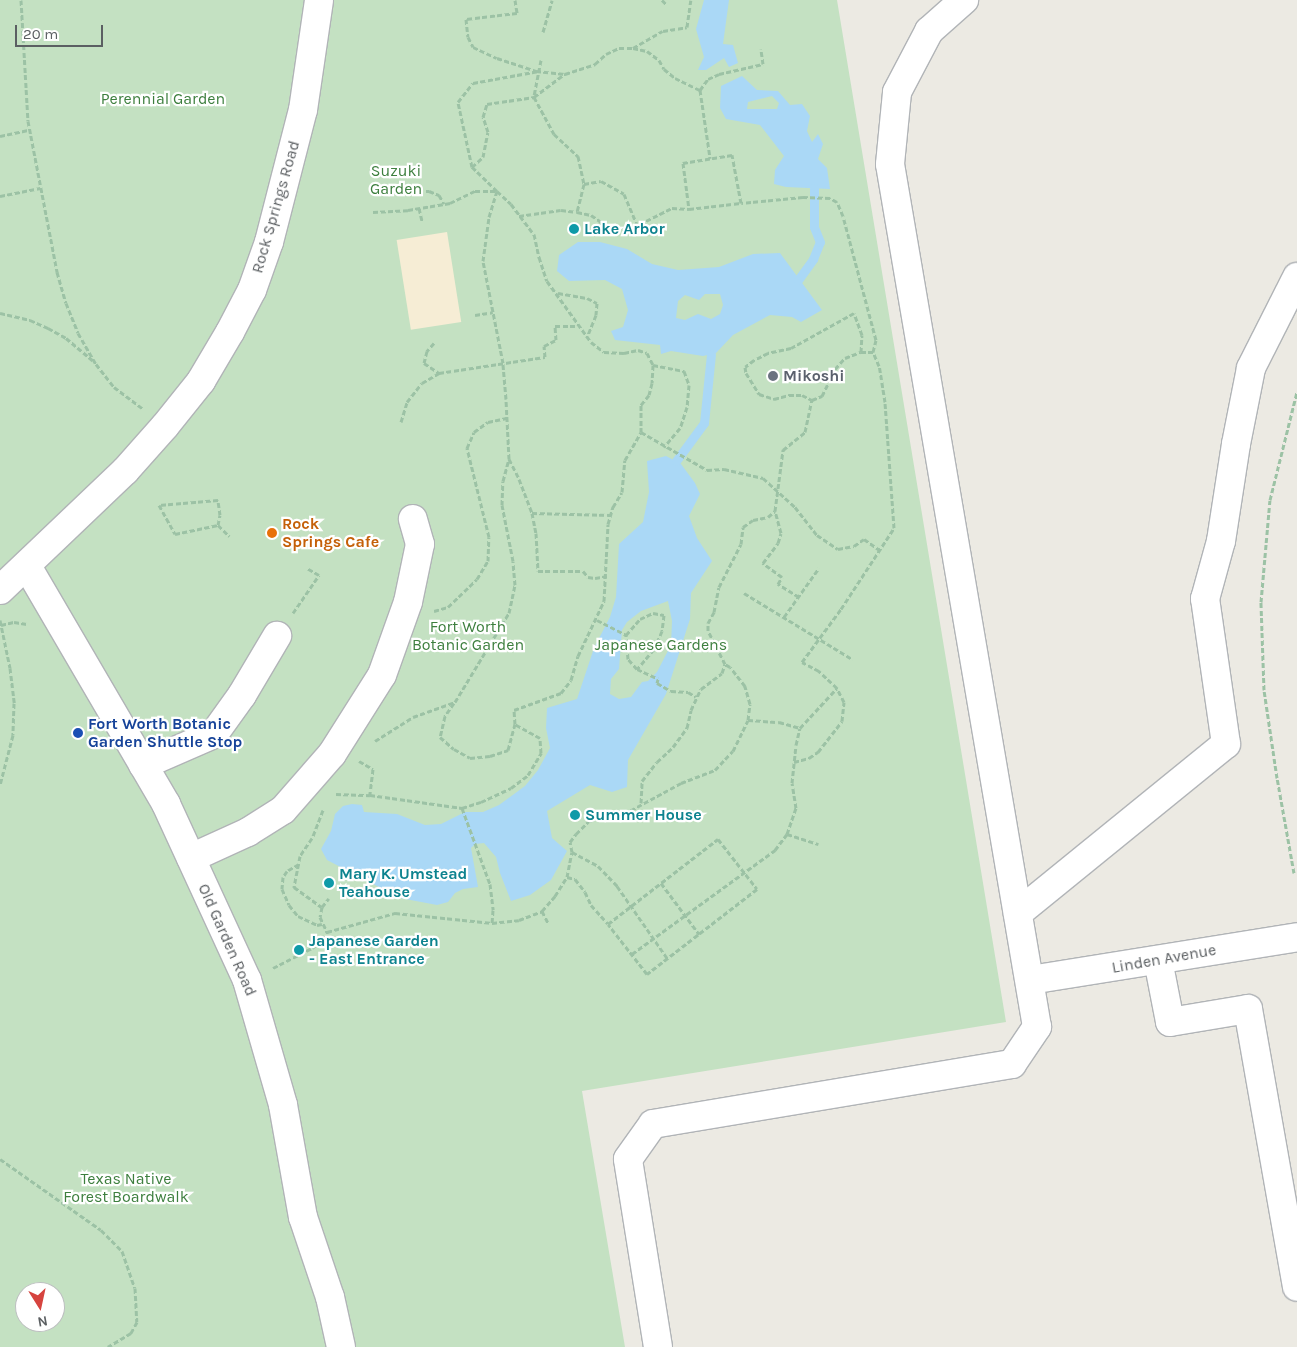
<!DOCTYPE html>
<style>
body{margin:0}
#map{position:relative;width:1297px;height:1347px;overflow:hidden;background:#eceae3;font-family:Karla,sans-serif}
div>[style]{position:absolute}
.green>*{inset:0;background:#c4e1c2}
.sand>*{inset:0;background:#f6edd5;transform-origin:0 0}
.water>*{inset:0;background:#aad8f6}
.stream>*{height:9px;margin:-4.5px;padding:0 4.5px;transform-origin:4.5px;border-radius:4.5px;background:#aad8f6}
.path>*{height:3px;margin-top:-1.5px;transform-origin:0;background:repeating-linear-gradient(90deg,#9cc2a5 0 5px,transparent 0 7.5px)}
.roads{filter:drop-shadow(1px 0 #b1b4b7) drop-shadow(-1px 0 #b1b4b7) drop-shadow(0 1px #b1b4b7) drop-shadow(0 -1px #b1b4b7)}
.minor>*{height:28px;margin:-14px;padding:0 14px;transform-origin:14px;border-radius:14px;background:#fff}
.dots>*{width:14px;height:14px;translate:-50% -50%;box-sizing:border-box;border:2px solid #fff;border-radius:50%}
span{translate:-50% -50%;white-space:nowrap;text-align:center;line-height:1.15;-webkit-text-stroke:4.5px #fff;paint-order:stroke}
.park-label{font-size:16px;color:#3d7f3e}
.street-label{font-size:16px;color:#5b5f62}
.culture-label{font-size:16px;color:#0d838f;font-weight:700}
.left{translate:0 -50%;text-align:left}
.worship-label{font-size:16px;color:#5b616d;font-weight:700}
.food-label{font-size:16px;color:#c56008;font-weight:700}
.transit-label{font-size:16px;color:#164399;font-weight:700}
.north{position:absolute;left:15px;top:1282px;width:50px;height:50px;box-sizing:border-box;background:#fff;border:1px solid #bdbfc0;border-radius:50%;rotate:170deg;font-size:14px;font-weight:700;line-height:20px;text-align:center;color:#5b5f62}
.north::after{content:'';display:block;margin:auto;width:18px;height:22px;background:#d6443f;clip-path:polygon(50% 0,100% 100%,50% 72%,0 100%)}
.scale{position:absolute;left:15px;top:25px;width:88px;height:22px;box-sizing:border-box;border:2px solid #5b5f62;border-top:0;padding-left:6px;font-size:15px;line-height:18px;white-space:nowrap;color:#5b5f62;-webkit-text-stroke:4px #fff;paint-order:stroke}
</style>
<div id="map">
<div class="green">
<i style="clip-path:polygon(evenodd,0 0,837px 0,1006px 1022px,582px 1091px,625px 1347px,0 1347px,0 0,25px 1292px,55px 1292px,55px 1322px,25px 1322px,25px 1292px)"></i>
</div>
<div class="sand">
<i style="left:447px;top:232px;width:91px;height:51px;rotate:81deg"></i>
</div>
<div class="water">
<i style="clip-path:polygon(704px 0,729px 0,723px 44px,733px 45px,738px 63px,729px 67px,724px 58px,706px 70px,698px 70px,704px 57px,696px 29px)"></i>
<i style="clip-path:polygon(evenodd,742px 76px,757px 90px,778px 91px,790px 105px,802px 104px,810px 116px,807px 131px,812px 142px,818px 134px,823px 144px,818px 159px,827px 168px,830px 189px,786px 187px,774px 184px,775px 170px,784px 156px,760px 125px,726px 119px,720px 108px,721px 86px,742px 76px,772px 96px,779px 103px,777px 109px,747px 109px,748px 102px,772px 96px)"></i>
<i style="clip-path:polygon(evenodd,578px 242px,600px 242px,627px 249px,652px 264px,678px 270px,719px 267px,753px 254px,780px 253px,822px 310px,801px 322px,792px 317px,770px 315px,733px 335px,716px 353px,703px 356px,671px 351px,661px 354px,660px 345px,615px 340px,611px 331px,623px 327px,628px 310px,622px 289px,605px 280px,569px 281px,557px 271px,559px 255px,578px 242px,705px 294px,720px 294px,723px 305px,720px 314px,711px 319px,698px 314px,685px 320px,676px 318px,678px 301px,685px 295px,699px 300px,705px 294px)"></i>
<i style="clip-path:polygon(evenodd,666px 456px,681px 464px,695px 483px,700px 494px,689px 516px,697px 538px,712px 561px,691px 593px,690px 619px,666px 694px,628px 760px,627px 787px,612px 792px,590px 785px,547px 811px,552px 838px,567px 851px,551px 880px,530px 895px,511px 901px,500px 873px,496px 857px,484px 843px,475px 844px,471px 848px,478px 887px,463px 889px,455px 893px,448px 902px,437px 905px,400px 898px,327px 860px,321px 849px,331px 831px,335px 814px,343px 806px,352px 804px,362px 805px,364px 812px,397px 814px,425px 825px,441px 824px,465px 812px,483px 812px,499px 805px,525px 786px,538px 770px,550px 748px,546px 728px,547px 708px,577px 699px,594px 648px,610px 617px,616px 597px,619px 544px,643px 522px,649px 492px,647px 461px,666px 456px,668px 601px,672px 621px,671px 645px,657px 672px,648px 681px,642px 682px,631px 697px,619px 699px,610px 694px,611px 679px,619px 669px,622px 630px,627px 622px,641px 611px,668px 601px)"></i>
</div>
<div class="stream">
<i style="left:798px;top:280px;width:26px;rotate:-54deg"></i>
<i style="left:813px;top:259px;width:18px;rotate:-68deg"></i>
<i style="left:820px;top:242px;width:16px;rotate:-112deg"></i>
<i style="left:814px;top:227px;width:39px;rotate:-90deg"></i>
<i style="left:676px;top:461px;width:47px;rotate:-53.6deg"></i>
<i style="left:704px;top:423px;width:69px;rotate:-84.2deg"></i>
</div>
<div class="path">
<i style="left:21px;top:0;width:121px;rotate:86.7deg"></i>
<i style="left:28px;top:121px;width:154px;rotate:79.1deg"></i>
<i style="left:57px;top:272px;width:32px;rotate:74deg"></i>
<i style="left:66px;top:303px;width:32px;rotate:68deg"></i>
<i style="left:78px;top:333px;width:36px;rotate:60deg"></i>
<i style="left:96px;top:364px;width:29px;rotate:52deg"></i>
<i style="left:114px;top:387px;width:36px;rotate:37deg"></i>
<i style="left:515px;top:0;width:13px;rotate:81deg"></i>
<i style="left:517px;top:13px;width:51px;rotate:173.3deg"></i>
<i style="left:466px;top:19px;width:18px;rotate:84deg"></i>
<i style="left:468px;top:37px;width:11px;rotate:63deg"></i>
<i style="left:473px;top:47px;width:26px;rotate:25deg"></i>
<i style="left:497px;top:58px;width:41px;rotate:18.4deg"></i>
<i style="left:536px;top:71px;width:29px;rotate:6deg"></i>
<i style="left:565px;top:74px;width:32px;rotate:-18deg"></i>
<i style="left:595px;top:64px;width:15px;rotate:-42deg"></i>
<i style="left:606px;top:54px;width:14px;rotate:-25deg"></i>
<i style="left:619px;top:48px;width:14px"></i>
<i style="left:633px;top:48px;width:14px;rotate:12deg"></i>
<i style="left:647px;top:51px;width:15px;rotate:37deg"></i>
<i style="left:659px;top:60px;width:10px;rotate:61deg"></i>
<i style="left:664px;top:69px;width:14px;rotate:39deg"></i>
<i style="left:675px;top:78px;width:28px;rotate:26deg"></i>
<i style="left:700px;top:90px;width:69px;rotate:81.6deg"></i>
<i style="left:662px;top:0;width:6px;rotate:45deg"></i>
<i style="left:543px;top:32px;width:33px;rotate:-74deg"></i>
<i style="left:633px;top:48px;width:34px;rotate:-30deg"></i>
<i style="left:663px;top:31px;width:24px;rotate:-9deg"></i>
<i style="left:687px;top:27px;width:27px;rotate:-82deg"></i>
<i style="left:541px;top:60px;width:38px;rotate:101deg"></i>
<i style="left:534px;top:97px;width:42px;rotate:61.6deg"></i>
<i style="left:554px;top:134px;width:33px;rotate:43deg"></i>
<i style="left:578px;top:156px;width:29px;rotate:78deg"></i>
<i style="left:584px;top:184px;width:29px;rotate:104deg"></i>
<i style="left:700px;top:90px;width:14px;rotate:-54deg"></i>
<i style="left:708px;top:79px;width:12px;rotate:-24deg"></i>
<i style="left:719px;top:74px;width:45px;rotate:-12.8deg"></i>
<i style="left:763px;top:64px;width:15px;rotate:-98deg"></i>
<i style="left:0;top:136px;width:30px;rotate:-12deg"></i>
<i style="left:472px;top:167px;width:15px;rotate:-42deg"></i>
<i style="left:483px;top:157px;width:25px;rotate:-79deg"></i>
<i style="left:488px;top:132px;width:16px;rotate:-108deg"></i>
<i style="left:483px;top:117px;width:14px;rotate:-73deg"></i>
<i style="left:487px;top:104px;width:48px;rotate:-8.5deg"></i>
<i style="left:534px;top:97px;width:39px;rotate:-37deg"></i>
<i style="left:584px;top:184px;width:17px;rotate:-10deg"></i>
<i style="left:601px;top:181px;width:26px;rotate:29deg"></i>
<i style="left:624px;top:194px;width:33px;rotate:67deg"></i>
<i style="left:418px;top:191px;width:11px"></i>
<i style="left:429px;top:191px;width:11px;rotate:22deg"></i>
<i style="left:439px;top:195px;width:10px;rotate:61deg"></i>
<i style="left:0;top:196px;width:41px;rotate:-11.3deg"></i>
<i style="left:419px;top:208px;width:13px;rotate:77deg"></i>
<i style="left:373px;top:212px;width:35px;rotate:-3deg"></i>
<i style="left:408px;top:210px;width:43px;rotate:-9.5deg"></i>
<i style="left:450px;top:203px;width:28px;rotate:-26deg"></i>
<i style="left:475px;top:191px;width:22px"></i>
<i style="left:497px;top:191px;width:19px;rotate:43deg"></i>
<i style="left:511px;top:204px;width:38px;rotate:53deg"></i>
<i style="left:534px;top:234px;width:24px;rotate:78deg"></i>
<i style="left:539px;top:257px;width:25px;rotate:72deg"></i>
<i style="left:547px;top:281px;width:75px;rotate:54.2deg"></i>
<i style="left:591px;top:342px;width:16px;rotate:38deg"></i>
<i style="left:604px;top:352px;width:20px;rotate:3deg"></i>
<i style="left:624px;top:353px;width:14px;rotate:-12deg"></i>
<i style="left:638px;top:350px;width:9px;rotate:18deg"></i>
<i style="left:647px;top:353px;width:13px;rotate:63deg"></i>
<i style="left:653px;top:365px;width:18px;rotate:93deg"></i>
<i style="left:652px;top:383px;width:12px;rotate:104deg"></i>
<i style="left:649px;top:395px;width:13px;rotate:129deg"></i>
<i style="left:641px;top:405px;width:27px;rotate:90deg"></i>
<i style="left:641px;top:432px;width:76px;rotate:29.9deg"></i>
<i style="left:707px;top:470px;width:17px;rotate:-3deg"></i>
<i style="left:724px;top:469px;width:40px;rotate:13deg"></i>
<i style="left:763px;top:478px;width:43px;rotate:42.2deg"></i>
<i style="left:795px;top:507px;width:36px;rotate:52deg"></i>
<i style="left:817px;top:535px;width:25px;rotate:34deg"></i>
<i style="left:838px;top:549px;width:16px;rotate:-11deg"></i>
<i style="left:854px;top:546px;width:12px;rotate:-35deg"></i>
<i style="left:864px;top:539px;width:19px;rotate:35deg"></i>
<i style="left:519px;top:216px;width:42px;rotate:-8.1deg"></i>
<i style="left:561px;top:210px;width:16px;rotate:7deg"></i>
<i style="left:577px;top:212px;width:14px;rotate:12deg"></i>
<i style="left:591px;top:215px;width:11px;rotate:34deg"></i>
<i style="left:600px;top:221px;width:13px;rotate:58deg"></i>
<i style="left:607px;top:232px;width:19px;rotate:-3deg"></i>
<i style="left:626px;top:231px;width:51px;rotate:-26.6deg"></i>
<i style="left:672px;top:208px;width:17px;rotate:3deg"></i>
<i style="left:558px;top:293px;width:29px;rotate:10deg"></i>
<i style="left:587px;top:298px;width:11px;rotate:27deg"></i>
<i style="left:597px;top:303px;width:12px;rotate:95deg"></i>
<i style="left:596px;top:315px;width:24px;rotate:112deg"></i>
<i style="left:0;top:313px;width:31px;rotate:13deg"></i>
<i style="left:30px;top:320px;width:20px;rotate:24deg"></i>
<i style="left:48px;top:328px;width:21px;rotate:29deg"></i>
<i style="left:66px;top:338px;width:35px;rotate:40deg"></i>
<i style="left:475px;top:315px;width:18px;rotate:-9deg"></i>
<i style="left:434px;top:343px;width:11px;rotate:131deg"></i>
<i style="left:427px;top:351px;width:12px;rotate:104deg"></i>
<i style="left:424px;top:363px;width:18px;rotate:34deg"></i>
<i style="left:439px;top:373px;width:107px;rotate:-8.6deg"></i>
<i style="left:545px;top:357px;width:11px;rotate:-95deg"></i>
<i style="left:544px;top:346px;width:13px;rotate:-27deg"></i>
<i style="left:556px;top:340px;width:14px;rotate:-94deg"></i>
<i style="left:555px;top:326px;width:23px"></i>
<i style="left:861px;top:352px;width:17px;rotate:-87deg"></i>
<i style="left:862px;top:335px;width:23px;rotate:-110deg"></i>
<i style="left:854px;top:313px;width:72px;rotate:150.9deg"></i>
<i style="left:791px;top:348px;width:24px;rotate:168deg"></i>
<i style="left:768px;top:353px;width:16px;rotate:153deg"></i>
<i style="left:754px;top:360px;width:11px;rotate:142deg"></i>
<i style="left:745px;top:367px;width:6px;rotate:81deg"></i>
<i style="left:746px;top:373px;width:25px;rotate:58deg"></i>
<i style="left:759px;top:394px;width:16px;rotate:18deg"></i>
<i style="left:774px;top:399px;width:16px;rotate:-15deg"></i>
<i style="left:789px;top:395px;width:13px"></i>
<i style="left:802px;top:395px;width:11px;rotate:27deg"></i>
<i style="left:812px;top:400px;width:11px;rotate:-22deg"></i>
<i style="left:822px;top:396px;width:30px;rotate:-64deg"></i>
<i style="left:835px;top:369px;width:15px;rotate:-48deg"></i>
<i style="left:845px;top:358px;width:17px;rotate:-21deg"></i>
<i style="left:861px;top:352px;width:12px"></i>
<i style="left:653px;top:365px;width:32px;rotate:11deg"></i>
<i style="left:684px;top:371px;width:15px;rotate:70deg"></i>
<i style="left:689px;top:385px;width:22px;rotate:95deg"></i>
<i style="left:687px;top:407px;width:22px;rotate:108deg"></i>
<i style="left:680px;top:428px;width:25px;rotate:130deg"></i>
<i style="left:401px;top:422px;width:21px;rotate:-73deg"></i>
<i style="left:407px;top:402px;width:24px;rotate:-52deg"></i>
<i style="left:422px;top:383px;width:20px;rotate:-30deg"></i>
<i style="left:509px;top:459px;width:22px;rotate:63deg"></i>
<i style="left:519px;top:479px;width:36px;rotate:69deg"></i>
<i style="left:532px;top:513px;width:79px;rotate:1.5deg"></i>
<i style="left:532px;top:513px;width:20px;rotate:79deg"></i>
<i style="left:536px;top:533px;width:38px;rotate:87deg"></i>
<i style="left:538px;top:571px;width:45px"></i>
<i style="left:583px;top:571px;width:8px;rotate:50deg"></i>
<i style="left:588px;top:577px;width:7px;rotate:8deg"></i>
<i style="left:595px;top:578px;width:12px;rotate:-9deg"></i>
<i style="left:218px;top:525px;width:10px;rotate:-79deg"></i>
<i style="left:220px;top:515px;width:15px;rotate:-98deg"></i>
<i style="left:218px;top:500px;width:59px;rotate:175.2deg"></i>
<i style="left:159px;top:505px;width:33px;rotate:61deg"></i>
<i style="left:175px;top:534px;width:44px;rotate:-11.8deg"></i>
<i style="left:218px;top:525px;width:16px;rotate:45deg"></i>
<i style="left:744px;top:593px;width:127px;rotate:31.4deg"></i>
<i style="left:799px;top:597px;width:25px;rotate:-148deg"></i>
<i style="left:778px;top:584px;width:8px;rotate:-60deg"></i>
<i style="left:782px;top:577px;width:24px;rotate:-144deg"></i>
<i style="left:763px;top:563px;width:25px;rotate:-53deg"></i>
<i style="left:778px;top:543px;width:10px;rotate:-73deg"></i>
<i style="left:781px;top:533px;width:23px;rotate:-105deg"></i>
<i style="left:775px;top:511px;width:62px;rotate:-82.5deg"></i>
<i style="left:783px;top:450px;width:28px;rotate:-39deg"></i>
<i style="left:805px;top:432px;width:33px;rotate:-78deg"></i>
<i style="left:434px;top:611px;width:15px;rotate:-16deg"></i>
<i style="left:448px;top:607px;width:40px;rotate:-44deg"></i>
<i style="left:477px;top:579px;width:21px;rotate:-59deg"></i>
<i style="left:488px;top:561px;width:24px;rotate:-88deg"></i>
<i style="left:489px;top:537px;width:92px;rotate:-103.9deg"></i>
<i style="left:467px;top:448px;width:17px;rotate:-66deg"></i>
<i style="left:474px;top:432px;width:17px;rotate:-36deg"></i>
<i style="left:488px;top:422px;width:19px;rotate:-12deg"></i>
<i style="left:293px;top:613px;width:46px;rotate:-55.6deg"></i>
<i style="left:319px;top:575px;width:14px;rotate:-150deg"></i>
<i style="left:653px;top:613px;width:11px;rotate:10deg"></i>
<i style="left:664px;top:615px;width:16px;rotate:97deg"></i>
<i style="left:662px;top:631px;width:20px;rotate:114deg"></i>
<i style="left:654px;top:649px;width:26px;rotate:130deg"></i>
<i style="left:637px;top:669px;width:13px;rotate:-132deg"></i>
<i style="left:628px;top:659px;width:24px;rotate:-95deg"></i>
<i style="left:626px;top:635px;width:21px;rotate:-49deg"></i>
<i style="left:640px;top:619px;width:14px;rotate:-25deg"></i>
<i style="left:784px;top:617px;width:60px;rotate:-54.5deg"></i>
<i style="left:0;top:620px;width:49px;rotate:78.2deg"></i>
<i style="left:10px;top:668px;width:35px;rotate:83deg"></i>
<i style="left:14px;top:703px;width:32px;rotate:92deg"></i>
<i style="left:13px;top:735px;width:52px;rotate:104.6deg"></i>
<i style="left:597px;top:620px;width:33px;rotate:27deg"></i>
<i style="left:1px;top:625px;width:13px;rotate:-13deg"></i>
<i style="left:14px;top:622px;width:13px;rotate:9deg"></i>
<i style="left:637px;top:669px;width:23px;rotate:25deg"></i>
<i style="left:658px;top:679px;width:4px;rotate:104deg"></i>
<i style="left:657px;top:683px;width:16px;rotate:30deg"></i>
<i style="left:671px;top:691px;width:17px;rotate:3deg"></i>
<i style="left:688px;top:692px;width:9px;rotate:32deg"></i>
<i style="left:454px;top:703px;width:16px;rotate:125deg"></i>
<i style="left:445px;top:716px;width:22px;rotate:103deg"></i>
<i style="left:440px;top:737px;width:18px;rotate:41deg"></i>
<i style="left:454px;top:749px;width:18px;rotate:29deg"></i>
<i style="left:470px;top:758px;width:20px;rotate:-6deg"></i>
<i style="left:490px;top:756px;width:19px;rotate:-18deg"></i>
<i style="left:508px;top:750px;width:27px;rotate:-75deg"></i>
<i style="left:748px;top:720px;width:16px;rotate:-83deg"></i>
<i style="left:750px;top:704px;width:19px;rotate:-106deg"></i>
<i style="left:745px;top:686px;width:24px;rotate:-128deg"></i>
<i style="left:730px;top:667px;width:6px;rotate:-149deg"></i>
<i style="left:725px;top:664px;width:37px;rotate:-117deg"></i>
<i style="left:708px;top:631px;width:8px;rotate:-90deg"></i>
<i style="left:708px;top:623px;width:13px;rotate:-61deg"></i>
<i style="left:714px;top:612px;width:25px;rotate:-79deg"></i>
<i style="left:719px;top:587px;width:48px;rotate:-62.9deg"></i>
<i style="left:741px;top:544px;width:17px;rotate:-83deg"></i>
<i style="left:743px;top:527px;width:12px;rotate:-35deg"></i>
<i style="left:753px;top:520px;width:15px;rotate:-11deg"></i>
<i style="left:768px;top:517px;width:9px;rotate:-41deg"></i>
<i style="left:375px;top:741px;width:45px;rotate:-32.3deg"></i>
<i style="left:413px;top:717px;width:45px;rotate:-19.7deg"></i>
<i style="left:455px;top:702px;width:104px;rotate:-58.8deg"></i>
<i style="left:509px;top:613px;width:29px;rotate:-78deg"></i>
<i style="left:515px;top:585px;width:24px;rotate:-95deg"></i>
<i style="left:513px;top:561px;width:57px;rotate:-101.1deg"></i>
<i style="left:502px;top:505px;width:24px;rotate:-88deg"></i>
<i style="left:503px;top:481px;width:23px;rotate:-75deg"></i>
<i style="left:509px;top:459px;width:60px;rotate:-92.9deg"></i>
<i style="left:506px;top:399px;width:36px;rotate:-95deg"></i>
<i style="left:503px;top:363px;width:104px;rotate:-101.1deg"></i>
<i style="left:483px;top:261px;width:44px;rotate:-82.2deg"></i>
<i style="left:489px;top:217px;width:27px;rotate:-73deg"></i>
<i style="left:497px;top:191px;width:35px;rotate:-136deg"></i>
<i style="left:472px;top:167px;width:66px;rotate:-102.2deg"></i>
<i style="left:458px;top:102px;width:24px;rotate:-52deg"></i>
<i style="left:473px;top:83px;width:67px;rotate:-10.3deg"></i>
<i style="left:359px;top:761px;width:16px;rotate:30deg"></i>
<i style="left:373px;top:769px;width:26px;rotate:97deg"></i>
<i style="left:794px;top:762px;width:16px;rotate:-15deg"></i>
<i style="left:809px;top:758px;width:11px;rotate:-34deg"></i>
<i style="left:818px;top:752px;width:39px;rotate:-52deg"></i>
<i style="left:842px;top:721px;width:19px;rotate:-84deg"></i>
<i style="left:844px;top:702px;width:16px;rotate:-117deg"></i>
<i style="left:336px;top:794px;width:34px;rotate:2deg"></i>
<i style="left:370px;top:795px;width:93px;rotate:8deg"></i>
<i style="left:462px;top:808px;width:20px;rotate:-18deg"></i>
<i style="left:481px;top:802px;width:33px;rotate:-25deg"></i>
<i style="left:511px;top:788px;width:21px;rotate:-37deg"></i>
<i style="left:528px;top:775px;width:26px;rotate:-59deg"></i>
<i style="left:541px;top:753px;width:15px;rotate:-94deg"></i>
<i style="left:540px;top:738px;width:29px;rotate:-151deg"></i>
<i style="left:515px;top:724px;width:14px;rotate:-94deg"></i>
<i style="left:514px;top:710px;width:50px;rotate:-19.9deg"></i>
<i style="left:561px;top:693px;width:16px;rotate:-52deg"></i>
<i style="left:571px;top:680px;width:25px;rotate:-74deg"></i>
<i style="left:578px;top:656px;width:61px;rotate:-64.7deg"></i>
<i style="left:604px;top:601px;width:77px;rotate:-87deg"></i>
<i style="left:608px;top:524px;width:18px;rotate:-74deg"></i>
<i style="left:613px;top:507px;width:17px;rotate:-59deg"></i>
<i style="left:622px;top:492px;width:32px;rotate:-85deg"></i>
<i style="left:625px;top:460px;width:32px;rotate:-60deg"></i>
<i style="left:641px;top:803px;width:22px;rotate:-87deg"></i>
<i style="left:642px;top:781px;width:24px;rotate:-52deg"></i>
<i style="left:657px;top:762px;width:22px;rotate:-43deg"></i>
<i style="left:673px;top:747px;width:24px;rotate:-54deg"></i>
<i style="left:687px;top:728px;width:18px;rotate:-77deg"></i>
<i style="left:691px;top:710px;width:23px;rotate:-65deg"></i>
<i style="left:701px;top:689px;width:26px;rotate:-37deg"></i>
<i style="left:722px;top:673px;width:9px;rotate:-72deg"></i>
<i style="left:462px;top:808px;width:81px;rotate:69.8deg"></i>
<i style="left:490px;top:884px;width:26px;rotate:83deg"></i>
<i style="left:493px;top:910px;width:13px;rotate:94deg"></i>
<i style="left:323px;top:810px;width:30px;rotate:111deg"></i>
<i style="left:312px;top:838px;width:22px;rotate:124deg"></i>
<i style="left:300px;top:856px;width:32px;rotate:101deg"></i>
<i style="left:294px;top:887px;width:34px;rotate:36deg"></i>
<i style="left:322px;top:907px;width:10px;rotate:101deg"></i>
<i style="left:320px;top:917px;width:17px;rotate:65deg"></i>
<i style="left:787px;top:834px;width:33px;rotate:18deg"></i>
<i style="left:718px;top:839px;width:63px;rotate:52deg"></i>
<i style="left:757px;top:889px;width:139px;rotate:142.3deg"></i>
<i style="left:647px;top:974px;width:63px;rotate:-128deg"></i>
<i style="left:608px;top:924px;width:139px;rotate:-37.7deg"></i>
<i style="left:572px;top:852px;width:30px;rotate:28deg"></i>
<i style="left:598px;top:866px;width:28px;rotate:46deg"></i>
<i style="left:617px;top:886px;width:88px;rotate:55.2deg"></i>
<i style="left:299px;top:864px;width:14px;rotate:150deg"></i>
<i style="left:287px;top:871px;width:7px;rotate:124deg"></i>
<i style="left:283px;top:877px;width:12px;rotate:95deg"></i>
<i style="left:282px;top:889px;width:17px;rotate:66deg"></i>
<i style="left:289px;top:905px;width:14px;rotate:51deg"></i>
<i style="left:298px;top:916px;width:21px;rotate:25deg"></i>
<i style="left:317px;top:925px;width:5px;rotate:-11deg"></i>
<i style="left:1294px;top:873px;width:97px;rotate:-100.1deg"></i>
<i style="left:1277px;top:778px;width:89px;rotate:-98.4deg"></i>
<i style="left:1264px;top:690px;width:88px;rotate:-92deg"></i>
<i style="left:1261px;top:602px;width:102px;rotate:-85deg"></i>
<i style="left:1270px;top:500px;width:111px;rotate:-76deg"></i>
<i style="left:567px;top:877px;width:8px;rotate:14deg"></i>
<i style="left:575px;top:879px;width:16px;rotate:52deg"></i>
<i style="left:585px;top:892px;width:14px;rotate:65deg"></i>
<i style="left:591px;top:905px;width:25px;rotate:48deg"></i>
<i style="left:661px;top:883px;width:64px;rotate:53.3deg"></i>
<i style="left:322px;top:907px;width:11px;rotate:-52deg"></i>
<i style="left:542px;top:911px;width:13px;rotate:63deg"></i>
<i style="left:632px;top:954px;width:177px;rotate:-36deg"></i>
<i style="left:775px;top:850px;width:20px;rotate:-53deg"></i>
<i style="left:787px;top:834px;width:28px;rotate:-71deg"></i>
<i style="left:796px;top:808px;width:25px;rotate:-99deg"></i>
<i style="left:792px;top:783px;width:38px;rotate:-84deg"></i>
<i style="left:796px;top:745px;width:17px;rotate:-77deg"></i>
<i style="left:800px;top:728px;width:54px;rotate:-47.2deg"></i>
<i style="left:837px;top:688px;width:25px;rotate:-137deg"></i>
<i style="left:819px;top:671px;width:19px;rotate:-152deg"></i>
<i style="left:802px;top:662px;width:66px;rotate:-53.7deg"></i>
<i style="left:841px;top:609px;width:97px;rotate:-56.8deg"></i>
<i style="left:894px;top:528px;width:126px;rotate:-94.1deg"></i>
<i style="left:885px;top:402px;width:36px;rotate:-99deg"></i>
<i style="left:879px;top:366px;width:15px;rotate:-113deg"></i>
<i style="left:873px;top:352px;width:12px;rotate:-76deg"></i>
<i style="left:876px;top:340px;width:128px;rotate:-104.9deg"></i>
<i style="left:843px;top:216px;width:15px;rotate:-113deg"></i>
<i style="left:837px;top:202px;width:8px;rotate:-150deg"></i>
<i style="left:830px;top:198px;width:27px;rotate:-178deg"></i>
<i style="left:803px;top:197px;width:62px;rotate:174.5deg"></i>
<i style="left:741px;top:203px;width:49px;rotate:-100.6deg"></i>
<i style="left:732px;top:155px;width:50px;rotate:170.7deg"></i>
<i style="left:683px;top:163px;width:46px;rotate:82.6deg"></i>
<i style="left:689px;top:209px;width:52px;rotate:-6.6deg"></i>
<i style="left:273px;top:968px;width:44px;rotate:-27.1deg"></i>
<i style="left:312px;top:948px;width:14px;rotate:-36deg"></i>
<i style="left:323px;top:940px;width:9px;rotate:-63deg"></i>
<i style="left:327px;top:932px;width:71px;rotate:-15.6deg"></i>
<i style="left:395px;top:913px;width:98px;rotate:5.9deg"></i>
<i style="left:492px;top:923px;width:27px;rotate:-6deg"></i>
<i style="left:519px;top:920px;width:25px;rotate:-21deg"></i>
<i style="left:542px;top:911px;width:20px;rotate:-49deg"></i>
<i style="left:555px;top:896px;width:22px;rotate:-58deg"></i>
<i style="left:567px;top:877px;width:25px;rotate:-79deg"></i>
<i style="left:572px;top:852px;width:10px;rotate:-101deg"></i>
<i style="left:570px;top:842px;width:10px;rotate:-53deg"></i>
<i style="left:576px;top:834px;width:18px;rotate:-45deg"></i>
<i style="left:589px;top:821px;width:15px;rotate:-20deg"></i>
<i style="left:603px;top:816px;width:21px;rotate:-5deg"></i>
<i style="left:624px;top:814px;width:65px;rotate:-28.5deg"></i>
<i style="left:681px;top:783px;width:36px;rotate:-21deg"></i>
<i style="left:715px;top:770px;width:26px;rotate:-47deg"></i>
<i style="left:733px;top:751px;width:34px;rotate:-64deg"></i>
<i style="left:748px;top:720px;width:31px;rotate:4deg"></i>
<i style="left:779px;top:722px;width:22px;rotate:16deg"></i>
<i style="left:0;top:1159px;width:123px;rotate:35.1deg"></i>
<i style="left:101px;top:1230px;width:30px;rotate:45deg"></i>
<i style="left:122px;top:1251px;width:39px;rotate:71deg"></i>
<i style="left:135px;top:1288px;width:34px;rotate:87deg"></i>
<i style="left:137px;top:1322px;width:13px;rotate:119deg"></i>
<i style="left:131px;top:1333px;width:27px;rotate:149deg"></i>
</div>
<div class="roads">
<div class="minor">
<i style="left:27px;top:566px;width:276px;rotate:59.7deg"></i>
<i style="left:166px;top:804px;width:194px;rotate:65.3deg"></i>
<i style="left:247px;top:980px;width:130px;rotate:73.9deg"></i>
<i style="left:283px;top:1105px;width:114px;rotate:79.9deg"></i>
<i style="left:303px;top:1217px;width:84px;rotate:71.4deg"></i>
<i style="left:330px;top:1297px;width:51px;rotate:77.6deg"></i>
<i style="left:0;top:590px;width:173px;rotate:-43.6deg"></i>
<i style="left:125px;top:471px;width:60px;rotate:-48.4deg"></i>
<i style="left:165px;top:426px;width:58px;rotate:-51.3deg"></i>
<i style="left:201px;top:381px;width:57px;rotate:-59.4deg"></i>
<i style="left:230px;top:332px;width:47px;rotate:-62.4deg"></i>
<i style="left:252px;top:290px;width:51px;rotate:-70.5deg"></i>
<i style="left:269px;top:242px;width:136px;rotate:-75.6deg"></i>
<i style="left:303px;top:110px;width:111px;rotate:-81.7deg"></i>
<i style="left:143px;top:765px;width:77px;rotate:-23.6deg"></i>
<i style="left:214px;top:734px;width:48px;rotate:-54.3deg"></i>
<i style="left:242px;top:695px;width:69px;rotate:-59.3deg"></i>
<i style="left:191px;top:858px;width:63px;rotate:-24.5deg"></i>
<i style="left:248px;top:832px;width:41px;rotate:-32.2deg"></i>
<i style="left:283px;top:810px;width:74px;rotate:-48.8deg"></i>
<i style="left:332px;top:754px;width:93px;rotate:-57.7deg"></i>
<i style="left:382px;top:675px;width:77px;rotate:-70.4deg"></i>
<i style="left:408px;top:602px;width:59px;rotate:-78.3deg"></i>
<i style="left:420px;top:544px;width:26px;rotate:-106deg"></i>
<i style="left:1018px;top:913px;width:268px;rotate:-39.1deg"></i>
<i style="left:1226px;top:744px;width:147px;rotate:-98.2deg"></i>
<i style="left:1205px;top:599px;width:60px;rotate:-74.6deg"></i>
<i style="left:1221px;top:541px;width:98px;rotate:-81.2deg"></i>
<i style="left:1236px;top:444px;width:77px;rotate:-78.8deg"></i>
<i style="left:1251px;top:368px;width:102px;rotate:-63.2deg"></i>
<i style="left:1158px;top:960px;width:63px;rotate:79deg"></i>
<i style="left:1170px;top:1022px;width:79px;rotate:-9.5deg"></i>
<i style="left:1248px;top:1009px;width:282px;rotate:80deg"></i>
<i style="left:1030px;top:980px;width:270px;rotate:-9.1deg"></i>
<i style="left:658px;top:1347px;width:190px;rotate:-99.1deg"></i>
<i style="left:628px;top:1159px;width:43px;rotate:-54.5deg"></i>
<i style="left:653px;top:1124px;width:364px;rotate:-9.5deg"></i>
<i style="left:1012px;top:1064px;width:45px;rotate:-56deg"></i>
<i style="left:1037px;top:1027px;width:875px;rotate:-99.67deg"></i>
<i style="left:890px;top:164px;width:72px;rotate:-84.4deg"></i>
<i style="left:897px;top:92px;width:69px;rotate:-62.3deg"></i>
<i style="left:929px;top:31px;width:47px;rotate:-41.5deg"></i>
</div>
</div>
<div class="dots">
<i style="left:574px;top:229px;background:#0f9aa8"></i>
<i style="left:773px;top:376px;background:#6b7280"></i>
<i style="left:272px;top:533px;background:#e8710a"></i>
<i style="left:78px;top:733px;background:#1a4fb4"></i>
<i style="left:575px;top:815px;background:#0f9aa8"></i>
<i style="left:329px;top:883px;background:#0f9aa8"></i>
<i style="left:299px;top:950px;background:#0f9aa8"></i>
</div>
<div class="park-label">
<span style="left:163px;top:99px">Perennial Garden</span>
<span style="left:396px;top:180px">Suzuki<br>Garden</span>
<span style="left:468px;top:636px">Fort Worth<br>Botanic Garden</span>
<span style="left:661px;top:645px">Japanese Gardens</span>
<span style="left:126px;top:1188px">Texas Native<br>Forest Boardwalk</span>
</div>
<div class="street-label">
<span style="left:276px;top:207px;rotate:-74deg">Rock Springs Road</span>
<span style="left:227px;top:940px;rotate:66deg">Old Garden Road</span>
<span style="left:1164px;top:959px;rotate:-10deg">Linden Avenue</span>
</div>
<div class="culture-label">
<span class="left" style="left:584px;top:229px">Lake Arbor</span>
<span class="left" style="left:585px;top:815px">Summer House</span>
<span class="left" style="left:339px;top:883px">Mary K. Umstead<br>Teahouse</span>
<span class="left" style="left:309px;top:950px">Japanese Garden<br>- East Entrance</span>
</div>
<div class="worship-label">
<span class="left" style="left:783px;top:376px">Mikoshi</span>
</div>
<div class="food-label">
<span class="left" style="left:282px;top:533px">Rock<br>Springs Cafe</span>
</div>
<div class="transit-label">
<span class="left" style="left:88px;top:733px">Fort Worth Botanic<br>Garden Shuttle Stop</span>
</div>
<div class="north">N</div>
<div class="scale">20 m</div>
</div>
